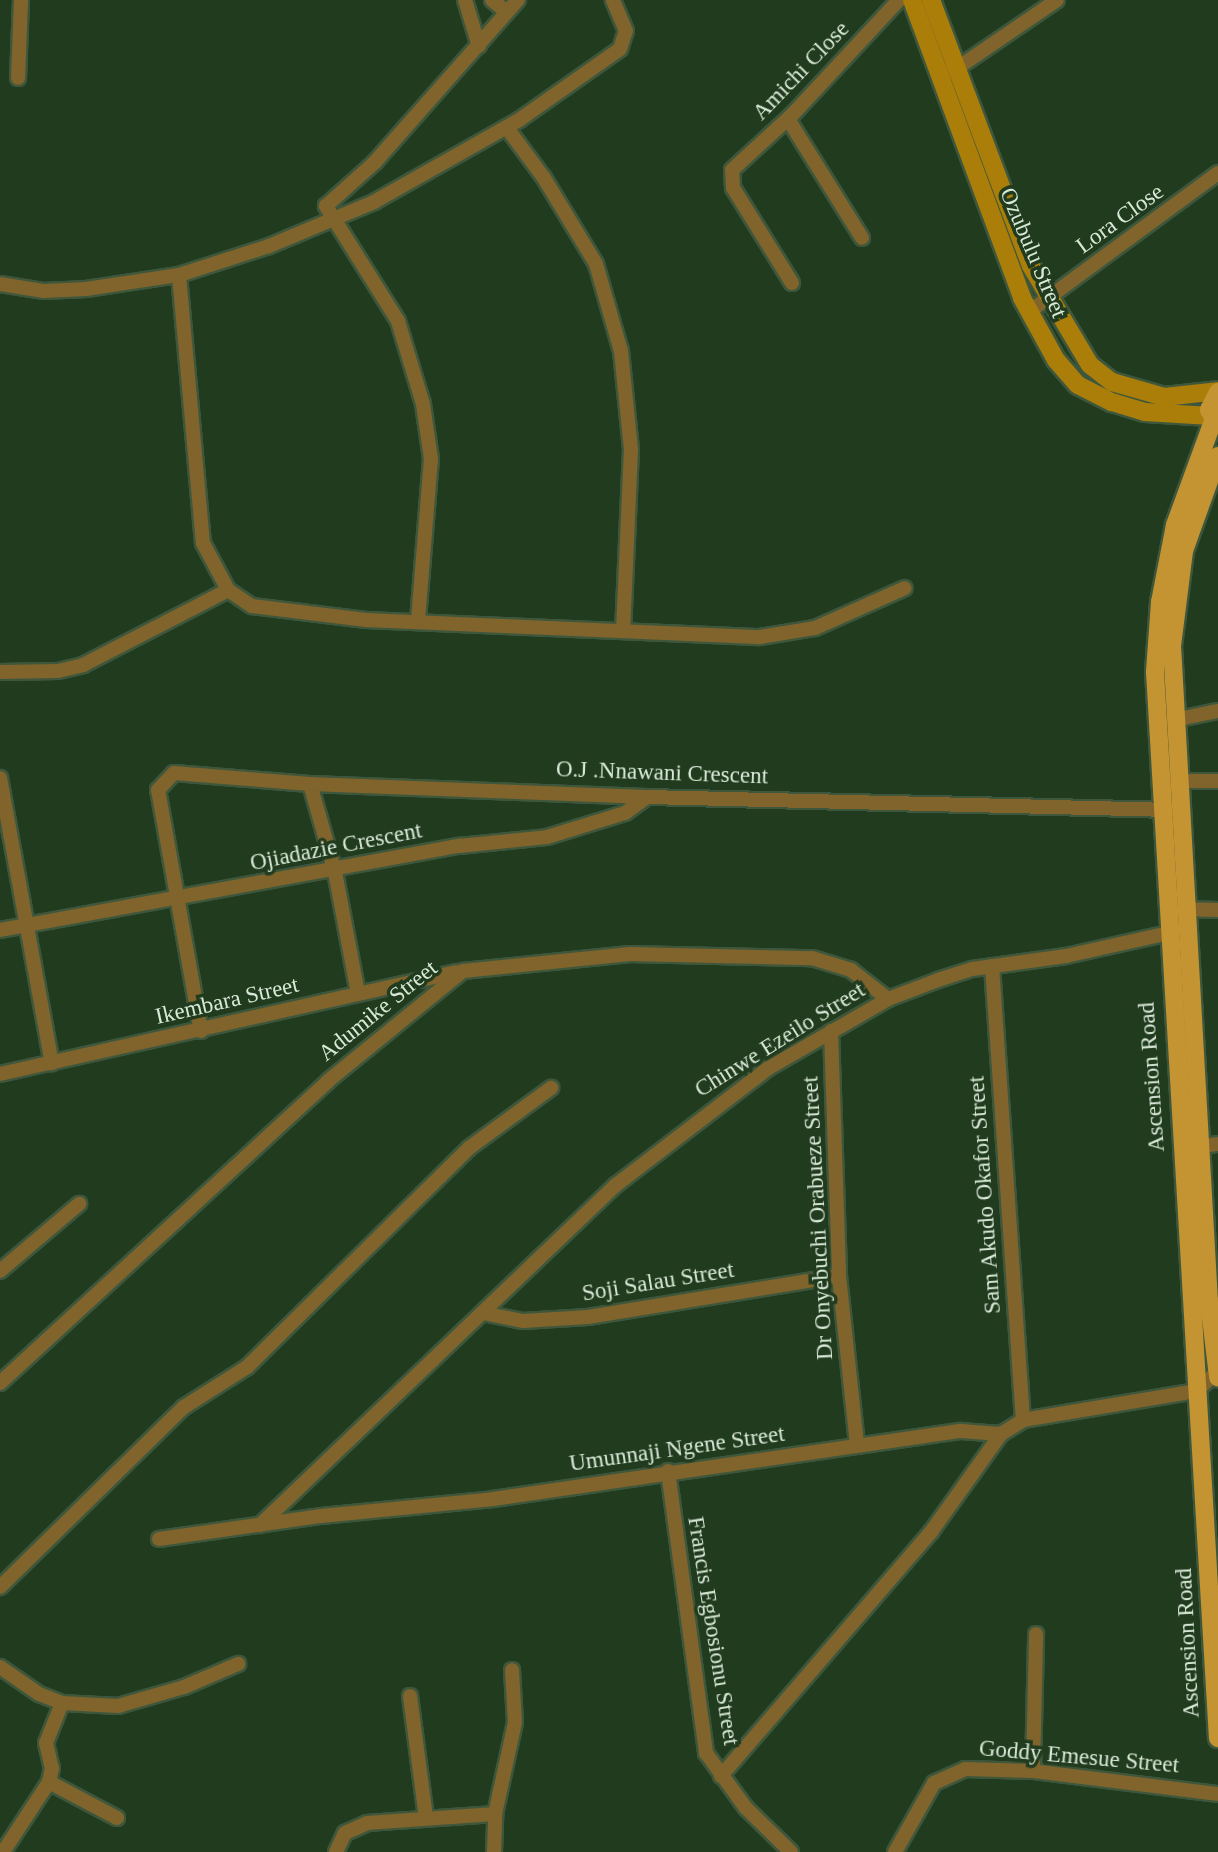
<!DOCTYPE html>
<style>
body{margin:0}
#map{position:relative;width:1218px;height:1852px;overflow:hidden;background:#213b1f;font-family:"Times New Roman",serif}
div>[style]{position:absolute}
.roads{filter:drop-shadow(2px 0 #3e573c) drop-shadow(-2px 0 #3e573c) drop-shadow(0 2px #3e573c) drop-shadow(0 -2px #3e573c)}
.street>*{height:14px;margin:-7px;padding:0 7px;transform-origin:7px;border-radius:7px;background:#80642b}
.secondary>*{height:18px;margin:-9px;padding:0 9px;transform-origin:9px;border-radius:9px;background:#ab7e0a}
.primary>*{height:18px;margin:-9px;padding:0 9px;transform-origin:9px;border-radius:9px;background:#c39431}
span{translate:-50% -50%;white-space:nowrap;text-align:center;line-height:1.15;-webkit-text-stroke:7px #213b1f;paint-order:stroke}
.street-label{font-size:23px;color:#d9e9d7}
</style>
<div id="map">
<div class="roads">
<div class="street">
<i style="left:465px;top:0;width:48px;rotate:73.1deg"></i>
<i style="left:492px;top:0;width:19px;rotate:39deg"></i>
<i style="left:947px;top:71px;width:9px;rotate:-13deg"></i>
<i style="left:956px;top:69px;width:122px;rotate:-34.3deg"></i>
<i style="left:18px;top:78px;width:78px;rotate:-87.8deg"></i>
<i style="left:788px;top:119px;width:140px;rotate:58.1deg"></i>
<i style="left:507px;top:128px;width:62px;rotate:53.5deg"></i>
<i style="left:544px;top:178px;width:100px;rotate:58.8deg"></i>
<i style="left:596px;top:264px;width:91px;rotate:74deg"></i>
<i style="left:621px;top:351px;width:99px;rotate:84.2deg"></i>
<i style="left:631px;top:449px;width:181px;rotate:92.5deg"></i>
<i style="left:179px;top:275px;width:269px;rotate:84.9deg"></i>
<i style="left:203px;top:543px;width:53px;rotate:62deg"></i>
<i style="left:228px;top:590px;width:29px;rotate:34deg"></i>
<i style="left:252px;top:606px;width:115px;rotate:7deg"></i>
<i style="left:366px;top:620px;width:394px;rotate:2.5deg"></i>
<i style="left:760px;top:637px;width:56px;rotate:-9.3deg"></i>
<i style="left:815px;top:628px;width:98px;rotate:-24deg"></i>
<i style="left:792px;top:283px;width:112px;rotate:-121.8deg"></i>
<i style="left:733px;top:188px;width:18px;rotate:-93deg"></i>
<i style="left:732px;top:170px;width:83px;rotate:-42.6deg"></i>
<i style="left:793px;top:114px;width:156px;rotate:-47.1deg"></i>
<i style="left:0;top:284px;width:45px;rotate:9deg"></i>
<i style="left:44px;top:291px;width:42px;rotate:-2.7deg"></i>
<i style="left:86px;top:289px;width:94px;rotate:-8.6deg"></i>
<i style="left:179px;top:275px;width:95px;rotate:-17.9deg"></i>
<i style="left:269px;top:246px;width:114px;rotate:-22.7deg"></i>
<i style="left:374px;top:202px;width:167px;rotate:-29.5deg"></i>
<i style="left:519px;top:120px;width:123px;rotate:-35.1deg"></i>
<i style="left:620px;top:49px;width:19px;rotate:-72deg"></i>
<i style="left:626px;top:31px;width:34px;rotate:-113deg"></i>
<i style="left:1029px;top:312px;width:235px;rotate:-36.3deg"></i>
<i style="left:418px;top:620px;width:162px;rotate:-85.4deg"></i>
<i style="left:431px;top:459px;width:56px;rotate:-98.3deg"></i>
<i style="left:423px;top:404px;width:87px;rotate:-106.8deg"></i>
<i style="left:398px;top:321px;width:136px;rotate:-122.1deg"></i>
<i style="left:326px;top:206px;width:66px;rotate:-41.9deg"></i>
<i style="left:375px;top:162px;width:216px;rotate:-48.6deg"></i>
<i style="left:0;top:672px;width:58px;rotate:-1deg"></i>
<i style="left:58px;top:671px;width:26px;rotate:-13deg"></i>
<i style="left:83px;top:665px;width:163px;rotate:-27.3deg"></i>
<i style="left:1174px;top:720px;width:45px;rotate:-11.6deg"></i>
<i style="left:0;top:778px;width:290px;rotate:79.7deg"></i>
<i style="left:1170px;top:781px;width:48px"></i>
<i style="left:310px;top:784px;width:91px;rotate:74.1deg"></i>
<i style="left:335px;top:872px;width:124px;rotate:79.3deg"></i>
<i style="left:1177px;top:909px;width:41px;rotate:1.4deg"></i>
<i style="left:0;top:930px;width:467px;rotate:-10.4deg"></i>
<i style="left:459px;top:846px;width:88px;rotate:-5.8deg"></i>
<i style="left:547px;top:837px;width:82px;rotate:-17.1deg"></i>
<i style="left:625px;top:813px;width:27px;rotate:-36deg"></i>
<i style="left:992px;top:966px;width:455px;rotate:86.1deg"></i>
<i style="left:201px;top:1031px;width:245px;rotate:-100.1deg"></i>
<i style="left:158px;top:790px;width:23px;rotate:-47deg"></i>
<i style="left:174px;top:773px;width:136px;rotate:4.6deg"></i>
<i style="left:310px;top:784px;width:337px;rotate:2.2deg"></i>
<i style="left:647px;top:797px;width:526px;rotate:1.42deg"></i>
<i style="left:831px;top:1031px;width:245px;rotate:88.1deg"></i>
<i style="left:839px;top:1276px;width:170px;rotate:83.9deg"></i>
<i style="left:0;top:1074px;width:467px;rotate:-12.6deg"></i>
<i style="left:1201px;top:1146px;width:17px;rotate:-7deg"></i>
<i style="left:0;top:1271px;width:104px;rotate:-40.3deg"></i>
<i style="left:483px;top:1313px;width:41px;rotate:11.3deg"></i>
<i style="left:523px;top:1321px;width:65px;rotate:-3.5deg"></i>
<i style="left:588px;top:1317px;width:254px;rotate:-9.3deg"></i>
<i style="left:0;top:1383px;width:446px;rotate:-42.6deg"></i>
<i style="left:328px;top:1081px;width:174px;rotate:-39.2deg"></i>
<i style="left:463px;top:971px;width:168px;rotate:-5.8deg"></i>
<i style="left:630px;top:954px;width:182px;rotate:1.3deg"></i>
<i style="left:812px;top:958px;width:41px;rotate:17.1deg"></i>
<i style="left:851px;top:970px;width:47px;rotate:38.1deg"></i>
<i style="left:668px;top:1471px;width:285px;rotate:82.3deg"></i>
<i style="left:706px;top:1753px;width:68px;rotate:54deg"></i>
<i style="left:746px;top:1808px;width:63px;rotate:44.4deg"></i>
<i style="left:260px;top:1525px;width:492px;rotate:-43.7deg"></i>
<i style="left:616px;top:1185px;width:190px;rotate:-37.5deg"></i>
<i style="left:767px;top:1069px;width:140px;rotate:-30deg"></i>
<i style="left:888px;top:999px;width:53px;rotate:-20.8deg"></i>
<i style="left:938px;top:980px;width:36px;rotate:-18deg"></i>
<i style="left:972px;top:969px;width:95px;rotate:-7.9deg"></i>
<i style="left:1066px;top:956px;width:115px;rotate:-12.6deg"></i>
<i style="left:159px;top:1539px;width:164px;rotate:-8.1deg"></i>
<i style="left:321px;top:1516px;width:173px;rotate:-5.6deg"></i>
<i style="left:493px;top:1499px;width:473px;rotate:-8.3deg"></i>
<i style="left:961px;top:1431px;width:40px;rotate:4.3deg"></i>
<i style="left:1001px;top:1434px;width:26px;rotate:-32deg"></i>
<i style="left:1023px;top:1420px;width:175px;rotate:-9.5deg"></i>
<i style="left:1196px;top:1391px;width:30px;rotate:-42deg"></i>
<i style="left:0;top:1587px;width:257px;rotate:-44.4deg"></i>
<i style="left:184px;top:1407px;width:75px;rotate:-32.4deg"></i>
<i style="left:247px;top:1367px;width:312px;rotate:-44.6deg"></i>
<i style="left:469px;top:1148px;width:102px;rotate:-36.2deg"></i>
<i style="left:0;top:1667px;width:47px;rotate:34.7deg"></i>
<i style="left:39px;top:1694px;width:25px;rotate:21deg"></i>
<i style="left:62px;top:1703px;width:43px;rotate:111.8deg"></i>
<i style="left:46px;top:1743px;width:26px;rotate:77deg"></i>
<i style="left:52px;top:1768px;width:14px;rotate:102deg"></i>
<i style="left:49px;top:1782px;width:84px;rotate:123.3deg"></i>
<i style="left:410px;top:1696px;width:123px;rotate:82.5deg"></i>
<i style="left:62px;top:1703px;width:56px;rotate:3.1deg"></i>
<i style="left:118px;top:1706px;width:69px;rotate:-16.1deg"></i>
<i style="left:184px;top:1687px;width:59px;rotate:-23.1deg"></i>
<i style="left:1033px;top:1771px;width:137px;rotate:-88.7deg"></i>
<i style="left:721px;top:1776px;width:322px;rotate:-49.3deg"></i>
<i style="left:931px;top:1532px;width:120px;rotate:-54.5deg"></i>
<i style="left:49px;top:1782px;width:77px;rotate:27.9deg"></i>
<i style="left:336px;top:1852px;width:21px;rotate:-65deg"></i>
<i style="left:345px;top:1833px;width:24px;rotate:-24deg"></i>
<i style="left:367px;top:1823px;width:128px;rotate:-4deg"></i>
<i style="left:494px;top:1852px;width:38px;rotate:-88deg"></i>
<i style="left:495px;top:1814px;width:94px;rotate:-77.7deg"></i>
<i style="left:515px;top:1722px;width:52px;rotate:-93.3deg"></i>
<i style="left:895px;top:1852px;width:79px;rotate:-60.5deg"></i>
<i style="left:934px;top:1783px;width:34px;rotate:-24deg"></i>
<i style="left:965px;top:1769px;width:68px;rotate:1.7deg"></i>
<i style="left:1033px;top:1771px;width:186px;rotate:7.1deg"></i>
</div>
<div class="secondary">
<i style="left:912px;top:0;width:318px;rotate:69.7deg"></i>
<i style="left:1022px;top:298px;width:71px;rotate:61.3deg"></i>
<i style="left:1056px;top:360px;width:33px;rotate:49deg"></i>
<i style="left:1078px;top:385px;width:38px;rotate:27deg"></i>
<i style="left:1112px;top:402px;width:34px;rotate:17deg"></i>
<i style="left:1145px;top:412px;width:66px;rotate:3.5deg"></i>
<i style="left:931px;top:0;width:284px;rotate:69.4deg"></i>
<i style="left:1031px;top:266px;width:115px;rotate:59.2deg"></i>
<i style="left:1090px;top:365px;width:28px;rotate:38deg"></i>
<i style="left:1112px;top:382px;width:54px;rotate:16.1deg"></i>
<i style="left:1164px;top:397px;width:54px;rotate:-6.3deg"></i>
</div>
<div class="primary">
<i style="left:1218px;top:392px;width:20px;rotate:117deg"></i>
<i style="left:1209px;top:410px;width:17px;rotate:59deg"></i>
<i style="left:1213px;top:421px;width:111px;rotate:110.1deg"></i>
<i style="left:1175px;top:525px;width:78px;rotate:101deg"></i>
<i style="left:1160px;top:602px;width:70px;rotate:94.1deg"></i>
<i style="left:1155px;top:672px;width:1068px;rotate:86.62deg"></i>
<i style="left:1218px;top:456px;width:101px;rotate:109.7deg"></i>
<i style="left:1184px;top:551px;width:96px;rotate:97.2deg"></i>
<i style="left:1172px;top:646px;width:656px;rotate:86.77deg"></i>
<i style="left:1209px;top:1301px;width:77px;rotate:83.2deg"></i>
</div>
</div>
<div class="street-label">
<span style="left:801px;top:71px;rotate:-46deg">Amichi Close</span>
<span style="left:1120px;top:219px;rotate:-36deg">Lora Close</span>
<span style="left:1033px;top:253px;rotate:67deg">Ozubulu Street</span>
<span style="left:662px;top:773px;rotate:2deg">O.J .Nnawani Crescent</span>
<span style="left:336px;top:847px;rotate:-11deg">Ojiadazie Crescent</span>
<span style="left:227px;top:1001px;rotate:-13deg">Ikembara Street</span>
<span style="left:378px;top:1011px;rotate:-39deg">Adumike Street</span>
<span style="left:780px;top:1040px;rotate:-32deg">Chinwe Ezeilo Street</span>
<span style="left:1152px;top:1077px;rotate:-94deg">Ascension Road</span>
<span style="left:985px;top:1195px;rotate:-94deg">Sam Akudo Okafor Street</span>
<span style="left:818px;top:1218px;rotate:-93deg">Dr Onyebuchi Orabueze Street</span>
<span style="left:658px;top:1282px;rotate:-9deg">Soji Salau Street</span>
<span style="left:677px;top:1449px;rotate:-8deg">Umunnaji Ngene Street</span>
<span style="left:713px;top:1631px;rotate:81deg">Francis Egbosionu Street</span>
<span style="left:1188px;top:1643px;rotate:-93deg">Ascension Road</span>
<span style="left:1079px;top:1757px;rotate:5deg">Goddy Emesue Street</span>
</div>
</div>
